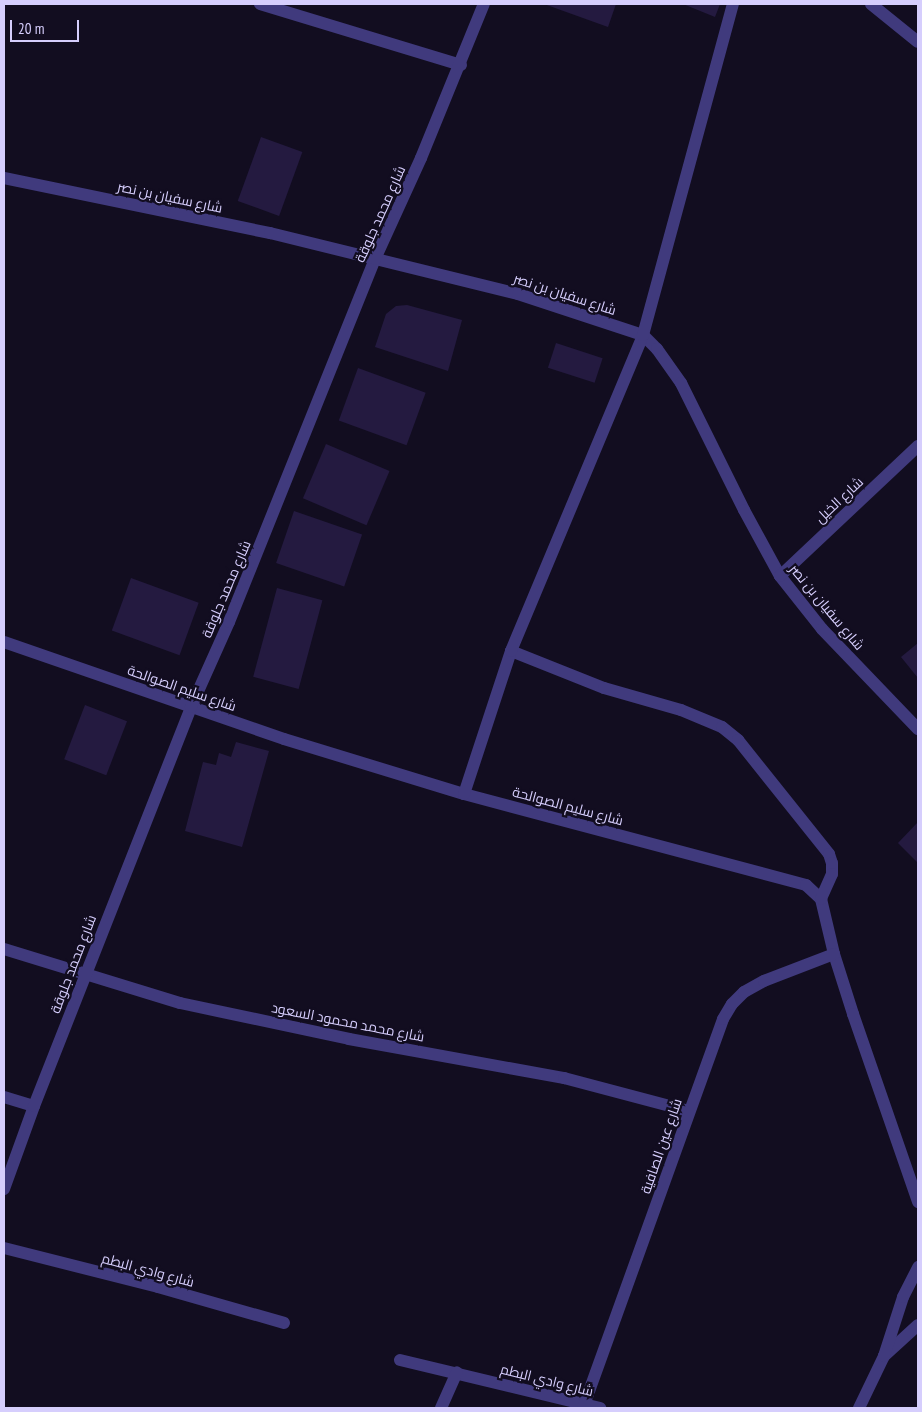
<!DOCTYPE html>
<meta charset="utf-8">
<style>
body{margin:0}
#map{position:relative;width:922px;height:1412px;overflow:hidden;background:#120d20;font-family:"PT Sans Narrow",Cairo,sans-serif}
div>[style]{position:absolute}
.building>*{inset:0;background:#241a40;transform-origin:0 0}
.street>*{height:12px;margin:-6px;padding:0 6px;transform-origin:6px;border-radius:6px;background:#403a7d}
span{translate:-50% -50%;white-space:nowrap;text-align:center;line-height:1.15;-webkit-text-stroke:4.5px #120d20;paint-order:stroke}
.street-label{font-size:14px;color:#d6cefd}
.frame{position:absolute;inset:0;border:5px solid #d6cefd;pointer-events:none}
.scale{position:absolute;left:10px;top:20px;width:69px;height:22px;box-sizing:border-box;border:2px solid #d6cefd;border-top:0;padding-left:6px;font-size:15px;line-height:18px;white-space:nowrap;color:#d6cefd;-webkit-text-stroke:4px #120d20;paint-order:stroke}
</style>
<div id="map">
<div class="building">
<i style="clip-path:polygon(544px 4px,616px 4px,608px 27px)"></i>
<i style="clip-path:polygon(683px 4px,720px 4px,715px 17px)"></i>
<i style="left:261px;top:137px;width:44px;height:68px;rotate:20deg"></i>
<i style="clip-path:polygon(407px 305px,462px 320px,448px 371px,375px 347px,386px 314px,396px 306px)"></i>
<i style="left:556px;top:343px;width:49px;height:26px;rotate:18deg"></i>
<i style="left:358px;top:368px;width:72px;height:56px;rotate:20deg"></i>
<i style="left:326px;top:444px;width:69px;height:59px;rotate:23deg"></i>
<i style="left:294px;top:511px;width:72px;height:55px;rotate:19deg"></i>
<i style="left:131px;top:578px;width:72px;height:56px;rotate:20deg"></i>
<i style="left:277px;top:588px;width:47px;height:92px;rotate:15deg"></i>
<i style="clip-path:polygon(918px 643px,918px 678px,901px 657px)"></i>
<i style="left:85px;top:705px;width:45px;height:58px;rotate:21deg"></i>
<i style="clip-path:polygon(236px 742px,269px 751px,242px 847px,185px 831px,203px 762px,216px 765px,219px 753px,231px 757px)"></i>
<i style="clip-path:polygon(918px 822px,918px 863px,898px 843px)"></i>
</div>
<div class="street">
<i style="left:260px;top:4px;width:210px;rotate:16.9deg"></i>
<i style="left:871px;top:4px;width:60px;rotate:39deg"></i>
<i style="left:4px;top:178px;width:272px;rotate:11.7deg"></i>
<i style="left:270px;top:233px;width:255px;rotate:13.8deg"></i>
<i style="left:518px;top:294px;width:132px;rotate:18.2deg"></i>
<i style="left:643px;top:335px;width:20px;rotate:45deg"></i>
<i style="left:657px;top:349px;width:42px;rotate:54.8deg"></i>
<i style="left:681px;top:383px;width:142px;rotate:63.6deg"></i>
<i style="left:744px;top:510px;width:75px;rotate:61.4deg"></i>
<i style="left:780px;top:576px;width:68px;rotate:51.6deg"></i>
<i style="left:822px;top:629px;width:139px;rotate:46.2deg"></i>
<i style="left:780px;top:576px;width:190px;rotate:-43.3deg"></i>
<i style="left:4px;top:642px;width:296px;rotate:19.1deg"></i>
<i style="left:284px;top:739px;width:188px;rotate:17deg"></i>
<i style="left:464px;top:794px;width:354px;rotate:14.9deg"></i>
<i style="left:806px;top:885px;width:21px;rotate:43deg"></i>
<i style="left:821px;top:899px;width:57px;rotate:76.7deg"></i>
<i style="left:834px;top:954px;width:63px;rotate:72.4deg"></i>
<i style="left:853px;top:1014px;width:199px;rotate:70.9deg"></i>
<i style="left:511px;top:651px;width:100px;rotate:21.7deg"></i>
<i style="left:604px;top:688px;width:80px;rotate:15.9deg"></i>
<i style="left:681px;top:710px;width:44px;rotate:22.5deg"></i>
<i style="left:722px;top:727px;width:21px;rotate:39deg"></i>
<i style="left:738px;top:740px;width:146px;rotate:51.4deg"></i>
<i style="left:829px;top:854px;width:9px;rotate:72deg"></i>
<i style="left:832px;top:863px;width:11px;rotate:90deg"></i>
<i style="left:832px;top:874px;width:27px;rotate:114deg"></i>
<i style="left:464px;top:794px;width:151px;rotate:-71.8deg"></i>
<i style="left:511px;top:651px;width:342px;rotate:-67.3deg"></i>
<i style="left:643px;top:335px;width:343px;rotate:-74.8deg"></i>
<i style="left:4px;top:949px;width:184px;rotate:17.1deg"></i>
<i style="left:180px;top:1003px;width:173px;rotate:12deg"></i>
<i style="left:349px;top:1039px;width:219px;rotate:10.3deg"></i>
<i style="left:564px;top:1078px;width:129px;rotate:14.8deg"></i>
<i style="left:4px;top:1097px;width:31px;rotate:17deg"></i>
<i style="left:4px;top:1189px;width:88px;rotate:-70.1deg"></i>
<i style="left:34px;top:1106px;width:429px;rotate:-68.5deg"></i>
<i style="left:191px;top:707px;width:93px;rotate:-65.9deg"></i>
<i style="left:229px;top:622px;width:391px;rotate:-68.1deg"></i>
<i style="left:375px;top:259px;width:111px;rotate:-65.5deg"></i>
<i style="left:421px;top:158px;width:166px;rotate:-67.8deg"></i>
<i style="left:4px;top:1248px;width:159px;rotate:14.2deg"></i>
<i style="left:158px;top:1287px;width:131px;rotate:15.9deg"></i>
<i style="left:884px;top:1356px;width:46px;rotate:-42.4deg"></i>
<i style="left:400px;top:1360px;width:206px;rotate:13.5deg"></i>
<i style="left:441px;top:1408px;width:39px;rotate:-66deg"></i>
<i style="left:583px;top:1408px;width:413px;rotate:-70.2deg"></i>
<i style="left:723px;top:1019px;width:17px;rotate:-59deg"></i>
<i style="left:732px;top:1004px;width:17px;rotate:-45deg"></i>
<i style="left:744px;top:992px;width:23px;rotate:-29deg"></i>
<i style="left:764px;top:981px;width:75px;rotate:-21.1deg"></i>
<i style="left:859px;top:1408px;width:58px;rotate:-64.3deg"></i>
<i style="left:884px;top:1356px;width:62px;rotate:-72.1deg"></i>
<i style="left:903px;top:1297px;width:34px;rotate:-63deg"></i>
</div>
<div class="street-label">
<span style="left:170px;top:197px;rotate:12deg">شارع سفيان بن نصر</span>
<span style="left:380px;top:214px;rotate:-66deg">شارع محمد جلوقة</span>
<span style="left:565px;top:294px;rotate:18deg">شارع سفيان بن نصر</span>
<span style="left:839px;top:500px;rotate:-43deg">شارع الخيل</span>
<span style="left:226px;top:589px;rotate:-67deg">شارع محمد جلوقة</span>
<span style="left:827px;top:607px;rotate:50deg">شارع سفيان بن نصر</span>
<span style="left:182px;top:688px;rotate:19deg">شارع سليم الصوالحة</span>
<span style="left:568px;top:806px;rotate:15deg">شارع سليم الصوالحة</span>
<span style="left:73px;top:964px;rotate:-69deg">شارع محمد جلوقة</span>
<span style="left:348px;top:1022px;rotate:11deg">شارع محمد محمود السعود</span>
<span style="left:661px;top:1146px;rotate:-71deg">شارع عين الصافية</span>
<span style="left:148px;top:1270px;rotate:15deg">شارع وادي البطم</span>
<span style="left:547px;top:1380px;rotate:14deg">شارع وادي البطم</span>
</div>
<div class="frame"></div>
<div class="scale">20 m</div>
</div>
